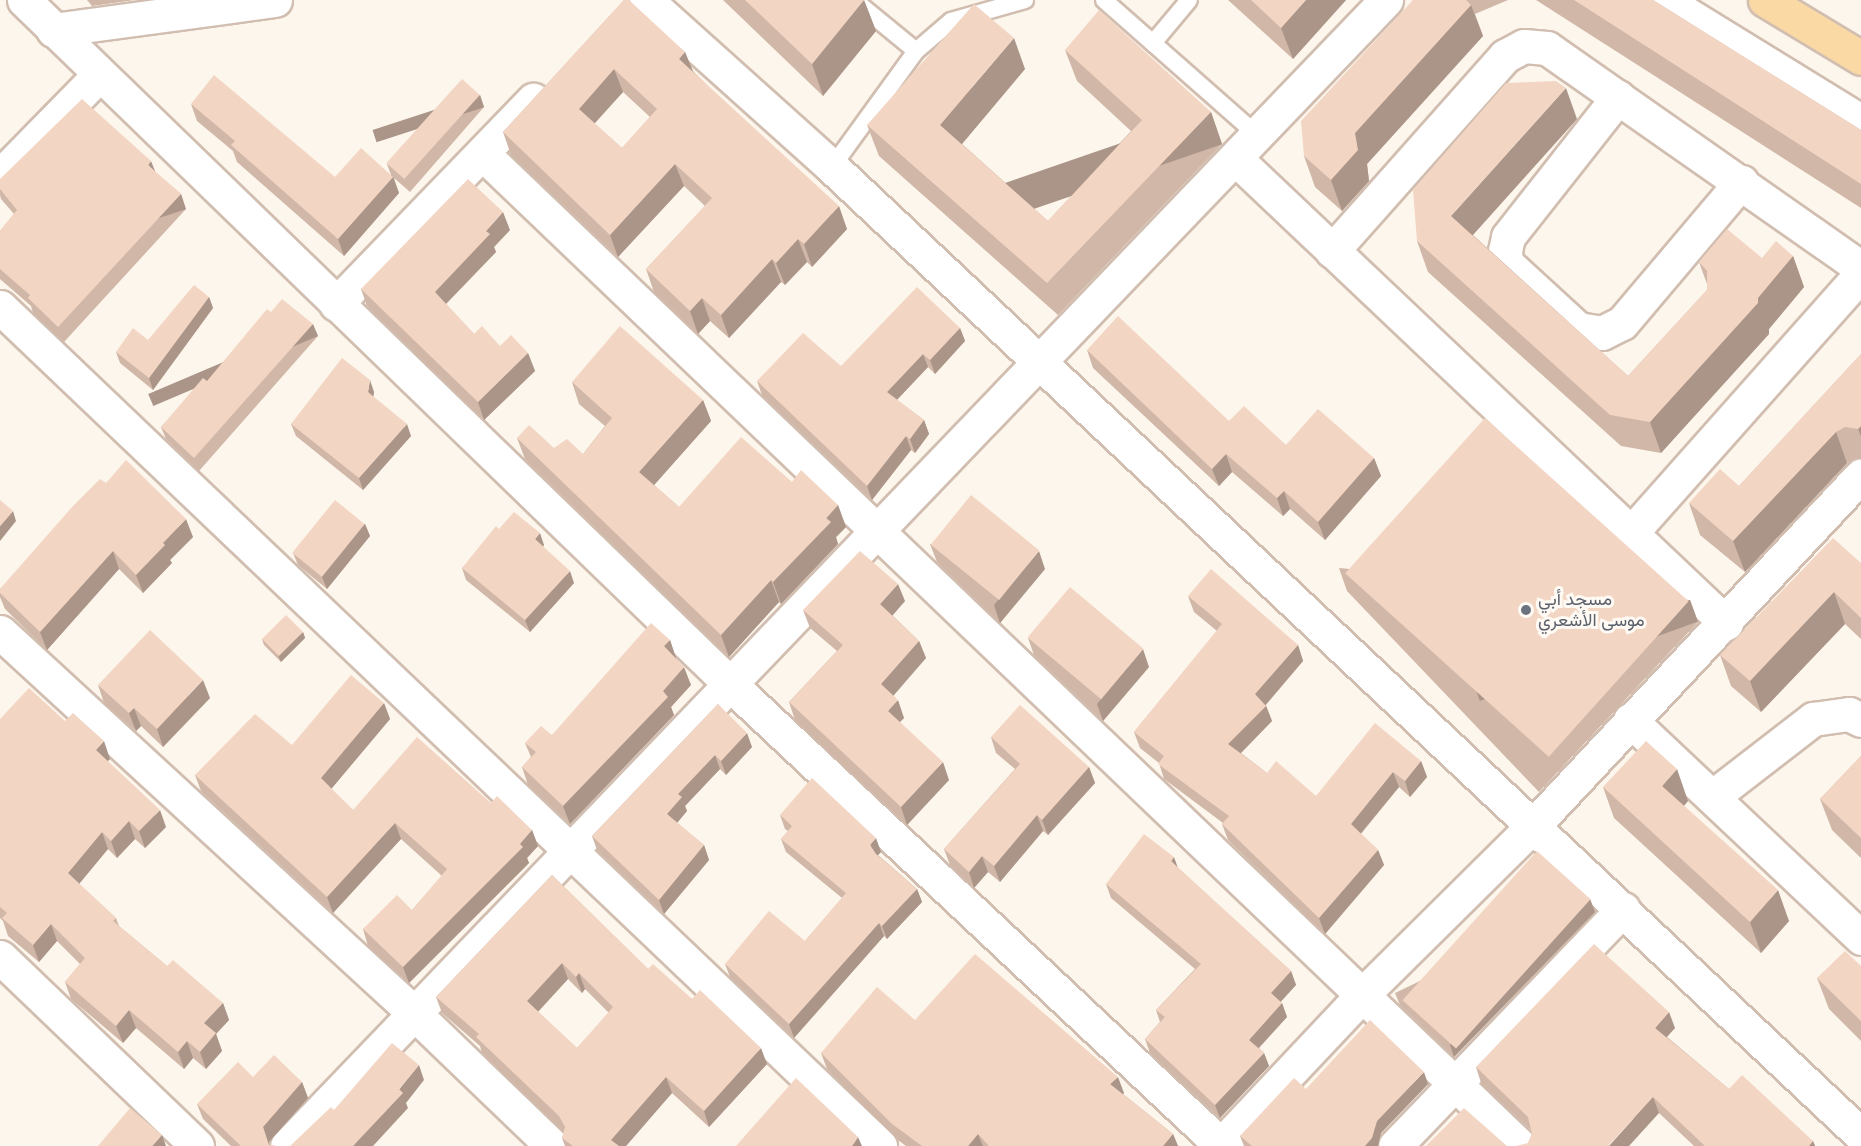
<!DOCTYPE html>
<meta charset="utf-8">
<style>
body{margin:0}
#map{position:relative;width:1861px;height:1146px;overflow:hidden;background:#fdf6ec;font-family:"Varela Round",Vazirmatn,sans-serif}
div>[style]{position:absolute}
.roads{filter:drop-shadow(2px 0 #d1beb0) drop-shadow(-2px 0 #d1beb0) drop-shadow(0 2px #d1beb0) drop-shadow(0 -2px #d1beb0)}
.service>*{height:16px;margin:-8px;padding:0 8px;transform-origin:8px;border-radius:8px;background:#fff}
.minor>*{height:33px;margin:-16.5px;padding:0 16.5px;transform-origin:16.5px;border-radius:16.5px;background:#fff}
.tertiary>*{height:33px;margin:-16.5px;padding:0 16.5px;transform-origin:16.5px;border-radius:16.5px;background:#fff}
.primary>*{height:33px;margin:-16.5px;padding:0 16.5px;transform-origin:16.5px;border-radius:16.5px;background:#fbd9a5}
.wall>*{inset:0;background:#d1b7a8}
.shaded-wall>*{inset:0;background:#aa9588;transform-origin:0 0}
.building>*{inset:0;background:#f3d5c3;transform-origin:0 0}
.dots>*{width:16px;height:16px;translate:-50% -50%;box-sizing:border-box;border:3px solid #fffaf3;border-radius:50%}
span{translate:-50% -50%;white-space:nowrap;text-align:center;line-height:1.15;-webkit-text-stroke:6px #fffaf3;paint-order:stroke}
.worship-label{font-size:18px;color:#5b616d}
.left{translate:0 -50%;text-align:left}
</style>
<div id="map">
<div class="roads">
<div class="service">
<i style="left:854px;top:0;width:80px;rotate:39.4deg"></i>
<i style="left:1104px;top:0;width:205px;rotate:41.4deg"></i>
<i style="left:1153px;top:43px;width:56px;rotate:-50.1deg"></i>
<i style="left:832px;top:167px;width:143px;rotate:-54.1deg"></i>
<i style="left:916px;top:51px;width:46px;rotate:-40.6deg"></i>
<i style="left:951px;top:21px;width:77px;rotate:-15.8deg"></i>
</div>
<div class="minor">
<i style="left:24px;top:0;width:983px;rotate:44.09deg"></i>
<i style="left:730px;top:684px;width:673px;rotate:43.2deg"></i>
<i style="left:646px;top:0;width:250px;rotate:41.9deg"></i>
<i style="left:832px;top:167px;width:1413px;rotate:43.25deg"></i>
<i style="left:1664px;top:0;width:231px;rotate:31.6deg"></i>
<i style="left:53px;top:30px;width:224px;rotate:-7.7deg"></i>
<i style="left:1618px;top:97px;width:178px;rotate:128.2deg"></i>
<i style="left:1508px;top:237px;width:14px;rotate:102deg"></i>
<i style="left:1505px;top:251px;width:12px;rotate:85deg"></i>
<i style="left:1506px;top:263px;width:98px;rotate:42.5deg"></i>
<i style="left:1578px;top:329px;width:24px;rotate:9deg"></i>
<i style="left:1602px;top:333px;width:22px;rotate:-27deg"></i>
<i style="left:1622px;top:323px;width:185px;rotate:-49.8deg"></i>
<i style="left:483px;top:154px;width:1435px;rotate:43.73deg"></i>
<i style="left:1236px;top:159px;width:675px;rotate:43.44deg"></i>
<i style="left:0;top:176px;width:140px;rotate:-45.6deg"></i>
<i style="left:1332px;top:251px;width:261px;rotate:-48.4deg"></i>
<i style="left:1505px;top:56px;width:21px;rotate:-28deg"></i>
<i style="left:1524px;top:46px;width:23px;rotate:5deg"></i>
<i style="left:1547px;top:48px;width:383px;rotate:35deg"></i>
<i style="left:336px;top:304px;width:284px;rotate:-46deg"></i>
<i style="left:0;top:307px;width:1216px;rotate:43.63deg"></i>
<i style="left:1631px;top:533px;width:346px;rotate:-48.4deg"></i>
<i style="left:0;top:632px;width:563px;rotate:42.62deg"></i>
<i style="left:414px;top:1013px;width:192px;rotate:43.9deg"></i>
<i style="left:1630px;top:720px;width:318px;rotate:43.3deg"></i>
<i style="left:1712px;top:797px;width:128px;rotate:-37.7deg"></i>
<i style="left:1813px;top:719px;width:36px;rotate:-8deg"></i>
<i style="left:1849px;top:714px;width:13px;rotate:27deg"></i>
<i style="left:0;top:957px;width:273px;rotate:43.8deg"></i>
<i style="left:287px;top:1146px;width:1588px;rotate:-46.2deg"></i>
<i style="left:1395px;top:1146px;width:329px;rotate:-46.1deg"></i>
</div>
<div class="tertiary">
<i style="left:1220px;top:1146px;width:209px;rotate:-46.7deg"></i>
<i style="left:1363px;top:994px;width:239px;rotate:-44.7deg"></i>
<i style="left:1533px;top:826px;width:480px;rotate:-46.9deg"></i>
</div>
<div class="primary">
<i style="left:1765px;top:0;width:112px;rotate:31.1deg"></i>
</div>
</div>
<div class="wall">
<i style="clip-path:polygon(87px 0,135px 0,92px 6px)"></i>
<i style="clip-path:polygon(evenodd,624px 0,685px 52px,693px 71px,847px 229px,812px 267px,807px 262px,785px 285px,781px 282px,729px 338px,710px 321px,698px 334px,654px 292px,646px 269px,705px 206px,684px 186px,618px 257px,511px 155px,503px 132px,624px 0,623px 92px,650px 117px,622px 148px,594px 123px,623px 92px)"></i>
<i style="clip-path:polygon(723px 0,864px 0,876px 31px,823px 96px)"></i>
<i style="clip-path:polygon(1228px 0,1346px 0,1293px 59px)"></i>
<i style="clip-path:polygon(1413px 0,1508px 0,1475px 14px,1483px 36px,1367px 164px,1369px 181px,1342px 211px,1315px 187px,1304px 156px)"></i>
<i style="clip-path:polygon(1536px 0,1653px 0,1861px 130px,1861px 208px)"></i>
<i style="clip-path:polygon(1065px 50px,1211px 112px,1222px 144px,1058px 315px,879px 156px,867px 125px,1025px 69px,962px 144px,1048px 221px,1131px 131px,1077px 81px)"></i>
<i style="clip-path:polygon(480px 95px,484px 107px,410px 192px,394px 178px,399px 193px,344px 256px,237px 162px,233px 151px,197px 121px,191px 104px,335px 177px,391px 175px,387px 164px)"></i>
<i style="clip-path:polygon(1577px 119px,1473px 235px,1628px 376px,1707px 290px,1707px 284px,1699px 262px,1793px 256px,1804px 287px,1769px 329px,1769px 334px,1661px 453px,1621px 446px,1428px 272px,1417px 241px)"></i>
<i style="clip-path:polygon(155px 172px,181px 194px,186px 209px,64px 342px,33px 313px,31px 306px,0 279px,0 231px,14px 214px,1px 199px,0 195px,0 179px)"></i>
<i style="clip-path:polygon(510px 230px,494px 247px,496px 252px,446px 304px,474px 334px,500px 346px,528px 353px,535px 371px,484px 420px,367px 306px,361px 289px)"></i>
<i style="clip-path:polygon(209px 297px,213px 308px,153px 390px,120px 363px,116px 352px,148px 340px)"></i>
<i style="clip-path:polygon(271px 312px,318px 336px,199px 471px,166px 439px,161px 427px,207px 381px)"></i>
<i style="clip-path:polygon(960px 328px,965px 341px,935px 374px,928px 367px,897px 400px,924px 420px,929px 434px,915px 453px,911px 450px,872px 500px,762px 395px,757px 381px,841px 366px)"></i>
<i style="clip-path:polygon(1087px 350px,1229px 421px,1286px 445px,1374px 458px,1381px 476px,1325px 540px,1290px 509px,1283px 516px,1232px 472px,1219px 486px,1093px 368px)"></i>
<i style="clip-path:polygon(1861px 354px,1861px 459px,1856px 458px,1847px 463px,1745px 572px,1700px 535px,1689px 503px,1739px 486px)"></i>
<i style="clip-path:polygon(572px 382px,703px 400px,711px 421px,654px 485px,679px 507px,792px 482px,838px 505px,846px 527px,836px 537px,838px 544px,781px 604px,779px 602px,729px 657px,525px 459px,517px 438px,554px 448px,583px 454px,605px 426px,579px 404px)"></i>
<i style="clip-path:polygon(374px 392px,373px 397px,411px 436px,363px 490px,296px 436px,291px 424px)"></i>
<i style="clip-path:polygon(106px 483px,193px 537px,170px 560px,172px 563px,143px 593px,119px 569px,47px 650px,5px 609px,0 597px,0 589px)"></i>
<i style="clip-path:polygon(365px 524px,370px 536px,327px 589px,298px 565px,293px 553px)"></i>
<i style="clip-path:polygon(499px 529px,544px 545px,543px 547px,574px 583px,530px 632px,466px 580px,462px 568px)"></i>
<i style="clip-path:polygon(930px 544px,1045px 569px,1000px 623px,937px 562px)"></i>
<i style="clip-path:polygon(1861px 563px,1861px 639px,1845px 624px,1761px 712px,1731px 686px,1720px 655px)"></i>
<i style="clip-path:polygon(1339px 568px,1690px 600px,1698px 622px,1539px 792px,1347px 591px)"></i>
<i style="clip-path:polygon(1188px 596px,1298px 645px,1303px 661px,1266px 705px,1272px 721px,1241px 753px,1267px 773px,1316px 796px,1421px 761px,1427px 777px,1410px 797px,1399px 787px,1361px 834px,1378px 850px,1384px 865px,1325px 934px,1228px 840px,1222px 824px,1223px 823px,1164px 779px,1159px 763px,1140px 748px,1134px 732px,1217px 631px,1194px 612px)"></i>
<i style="clip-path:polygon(905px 601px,892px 615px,919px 641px,926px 658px,893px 695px,904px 718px,900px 722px,949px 780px,907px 825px,795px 720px,789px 702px,837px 651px,810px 628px,803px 610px)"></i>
<i style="clip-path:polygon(303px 632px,305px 638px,281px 662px,264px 645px,262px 639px)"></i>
<i style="clip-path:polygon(1028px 638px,1149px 667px,1103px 721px,1034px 655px)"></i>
<i style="clip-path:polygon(670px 640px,676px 658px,691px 685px,671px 707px,674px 715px,570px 824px,528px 785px,522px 767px,531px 757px,525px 743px,552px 735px)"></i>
<i style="clip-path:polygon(98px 685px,210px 698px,163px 747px,141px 726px,136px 731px,104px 703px)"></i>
<i style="clip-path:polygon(384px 703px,390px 719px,331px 789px,353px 810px,491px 803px,532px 830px,538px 846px,527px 858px,529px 863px,409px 983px,368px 946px,363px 929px,412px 910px,442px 876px,401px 839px,333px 913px,201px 791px,195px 775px,292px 745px)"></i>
<i style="clip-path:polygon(718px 704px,752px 747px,726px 775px,720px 769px,685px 806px,687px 811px,677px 823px,704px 845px,709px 860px,664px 914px,597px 850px,592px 836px)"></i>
<i style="clip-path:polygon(0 719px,65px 721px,110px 759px,107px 761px,166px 827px,145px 848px,135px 839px,117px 858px,108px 849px,79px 884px,116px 918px,119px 926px,167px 966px,223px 1003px,229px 1020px,216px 1034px,222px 1051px,206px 1069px,193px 1058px,184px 1069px,136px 1028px,123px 1043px,71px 999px,65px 982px,80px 964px,57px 941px,39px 962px,8px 936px,3px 921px,0 918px)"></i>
<i style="clip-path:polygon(991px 737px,1089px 767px,1095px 783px,1048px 835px,1043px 831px,1000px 882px,988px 872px,974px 888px,950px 865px,944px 849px,1015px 769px,996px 753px)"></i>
<i style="clip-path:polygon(1861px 756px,1861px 858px,1832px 830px,1820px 799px)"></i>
<i style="clip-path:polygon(1603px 787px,1688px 801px,1684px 806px,1789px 921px,1761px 953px,1614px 818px)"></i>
<i style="clip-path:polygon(780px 815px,881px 852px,878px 855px,917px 889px,922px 902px,887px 939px,884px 936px,794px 1038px,730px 977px,725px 964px,805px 941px,842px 898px,786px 852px,781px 839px,788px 831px,785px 829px)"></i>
<i style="clip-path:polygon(1178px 868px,1291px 971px,1296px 985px,1280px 1002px,1282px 1003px,1287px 1017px,1259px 1048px,1264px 1053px,1269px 1066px,1220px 1118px,1150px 1053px,1145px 1039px,1160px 1022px,1156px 1010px,1195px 969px,1111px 898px,1106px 884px)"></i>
<i style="clip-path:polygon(evenodd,552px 875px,648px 969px,692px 999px,767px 1064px,709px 1127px,672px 1093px,626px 1146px,565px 1146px,562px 1138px,564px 1132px,482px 1053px,480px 1046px,442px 1013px,436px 997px,552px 875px,568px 979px,582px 993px,585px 989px,609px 1013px,577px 1048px,538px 1012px,568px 979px)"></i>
<i style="clip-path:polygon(1590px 899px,1595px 912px,1454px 1057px,1400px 1005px,1395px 993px)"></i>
<i style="clip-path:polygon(1861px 966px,1861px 1041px,1829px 1009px,1817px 978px)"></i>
<i style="clip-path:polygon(915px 1020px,1124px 1093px,1123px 1094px,1173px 1134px,1178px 1146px,906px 1146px,898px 1140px,827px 1069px,821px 1053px)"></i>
<i style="clip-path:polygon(1675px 1028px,1667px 1037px,1729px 1089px,1813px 1141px,1815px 1146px,1694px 1146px,1659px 1113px,1528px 1143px,1532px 1134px,1532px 1131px,1481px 1083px,1476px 1067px)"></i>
<i style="clip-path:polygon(253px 1077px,302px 1082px,308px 1098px,269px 1142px,270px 1145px,276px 1146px,231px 1146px,203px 1119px,197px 1104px)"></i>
<i style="clip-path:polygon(1428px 1084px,1381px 1133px,1378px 1146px,1244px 1146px,1240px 1136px,1306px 1089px)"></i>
</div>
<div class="shaded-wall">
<i style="clip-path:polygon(864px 0,876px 31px,823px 96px,812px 64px)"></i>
<i style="clip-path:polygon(1306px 0,1346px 0,1293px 59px,1281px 28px)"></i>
<i style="clip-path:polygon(1471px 5px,1483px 36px,1367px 164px,1369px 181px,1342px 211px,1331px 180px,1355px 133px)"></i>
<i style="clip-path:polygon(1014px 38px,1025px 69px,951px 157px,940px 125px)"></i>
<i style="clip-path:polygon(685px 52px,694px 74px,679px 59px)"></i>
<i style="clip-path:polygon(614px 69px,623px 92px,587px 132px,579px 109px)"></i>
<i style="clip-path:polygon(1566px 88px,1577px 119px,1462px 247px,1451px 216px)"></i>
<i style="left:480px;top:95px;width:13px;height:113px;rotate:72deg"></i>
<i style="left:1211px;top:112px;width:34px;height:237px;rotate:71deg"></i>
<i style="clip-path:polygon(151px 161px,157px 176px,148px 165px)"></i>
<i style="clip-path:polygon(675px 164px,684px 186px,618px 257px,610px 235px)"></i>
<i style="clip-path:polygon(393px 177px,399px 193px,344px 256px,338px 239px)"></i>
<i style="left:181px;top:194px;width:16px;height:181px;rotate:72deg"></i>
<i style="clip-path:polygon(839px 206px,847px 229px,812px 267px,804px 244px)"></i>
<i style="clip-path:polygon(503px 212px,510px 230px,494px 247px,496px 252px,441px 309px,435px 292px,486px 231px)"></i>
<i style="clip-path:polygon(798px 239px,807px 262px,785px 285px,776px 263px)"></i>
<i style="clip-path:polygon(1793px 256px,1804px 287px,1769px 329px,1769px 334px,1661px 453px,1650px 422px)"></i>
<i style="clip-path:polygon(772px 259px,781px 282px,729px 338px,721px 315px)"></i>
<i style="clip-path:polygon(209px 297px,213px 308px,153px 390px,149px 378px)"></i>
<i style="clip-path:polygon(702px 298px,710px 321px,698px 334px,690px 311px)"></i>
<i style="left:313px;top:324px;width:13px;height:179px;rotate:67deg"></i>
<i style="clip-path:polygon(960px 328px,965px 341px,935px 374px,930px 360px)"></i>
<i style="clip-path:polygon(528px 353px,535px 371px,484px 420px,478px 402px)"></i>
<i style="clip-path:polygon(923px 354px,928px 367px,892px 405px,887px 392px)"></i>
<i style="clip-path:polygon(370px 380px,374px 392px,372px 404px,368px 392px)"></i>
<i style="clip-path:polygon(703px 400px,711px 421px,647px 493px,639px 472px)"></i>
<i style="clip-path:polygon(924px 420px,929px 434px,915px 453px,910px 439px)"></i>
<i style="clip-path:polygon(407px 424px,411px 436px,363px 490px,359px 478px)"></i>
<i style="clip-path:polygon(1861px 426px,1861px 436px,1858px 429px)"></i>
<i style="clip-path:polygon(1836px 432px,1847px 463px,1745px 572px,1733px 541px)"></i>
<i style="clip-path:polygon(906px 436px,911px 450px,872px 500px,867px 486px)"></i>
<i style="clip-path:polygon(1226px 454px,1232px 472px,1219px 486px,1212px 469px)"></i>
<i style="clip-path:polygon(1374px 458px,1381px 476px,1325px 540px,1318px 522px)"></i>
<i style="clip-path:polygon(1284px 491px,1290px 509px,1283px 516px,1277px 498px)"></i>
<i style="clip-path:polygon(838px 505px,846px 527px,836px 537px,838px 544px,781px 604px,773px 582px)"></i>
<i style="clip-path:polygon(13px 511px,16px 521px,0 541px,0 526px)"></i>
<i style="clip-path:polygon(186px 519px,193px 537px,170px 560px,172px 563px,143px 593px,136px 575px,163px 543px)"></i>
<i style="clip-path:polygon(365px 524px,370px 536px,327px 589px,322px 577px)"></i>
<i style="clip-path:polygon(540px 533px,544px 545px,539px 551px,535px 539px)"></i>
<i style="clip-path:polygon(113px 551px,119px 569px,47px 650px,40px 632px)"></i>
<i style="clip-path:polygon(1039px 551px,1045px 569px,1000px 623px,994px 605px)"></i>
<i style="clip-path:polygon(570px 571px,574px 583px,530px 632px,525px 620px)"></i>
<i style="clip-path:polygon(771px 580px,779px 602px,729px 657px,721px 635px)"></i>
<i style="clip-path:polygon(898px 584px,905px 601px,887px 622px,880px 604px)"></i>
<i style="clip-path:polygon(1834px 592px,1845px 624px,1761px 712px,1750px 681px)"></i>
<i style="left:1690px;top:600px;width:23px;height:232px;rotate:70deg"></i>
<i style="clip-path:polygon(303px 632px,305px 638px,281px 662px,278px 655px)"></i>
<i style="clip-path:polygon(670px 640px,676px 658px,670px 664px,664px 646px)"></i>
<i style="clip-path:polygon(919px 641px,926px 658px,888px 702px,881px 684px)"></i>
<i style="clip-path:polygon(1298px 645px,1303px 661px,1261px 710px,1255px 694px)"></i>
<i style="clip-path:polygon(1143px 649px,1149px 667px,1103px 721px,1097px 704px)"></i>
<i style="clip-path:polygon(684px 667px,691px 685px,671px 707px,674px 715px,570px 824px,563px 806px)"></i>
<i style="clip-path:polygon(203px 680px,210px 698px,163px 747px,157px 729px)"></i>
<i style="clip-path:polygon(898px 700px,904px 718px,894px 728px,888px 711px)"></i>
<i style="clip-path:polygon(384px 703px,390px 719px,327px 794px,321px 778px)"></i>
<i style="clip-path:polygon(1266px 706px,1272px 721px,1234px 760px,1228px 744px)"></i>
<i style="clip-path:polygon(134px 708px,141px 726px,136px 731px,129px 713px)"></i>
<i style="clip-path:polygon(747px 733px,752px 747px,726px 775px,721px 761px)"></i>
<i style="clip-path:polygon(104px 741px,110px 759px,102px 767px,96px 750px)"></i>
<i style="clip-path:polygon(715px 755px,720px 769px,685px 806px,687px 811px,672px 829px,667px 814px,678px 794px)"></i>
<i style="clip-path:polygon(1421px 761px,1427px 777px,1410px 797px,1405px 781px)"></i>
<i style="clip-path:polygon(943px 762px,949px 780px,907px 825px,901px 807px)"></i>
<i style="clip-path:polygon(1089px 767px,1095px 783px,1048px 835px,1042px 820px)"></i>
<i style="clip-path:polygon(1677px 769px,1688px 801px,1674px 817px,1662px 786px)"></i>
<i style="clip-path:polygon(1393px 772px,1399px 787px,1356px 839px,1351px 824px)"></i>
<i style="clip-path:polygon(160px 810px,166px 827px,145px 848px,139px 831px)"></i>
<i style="clip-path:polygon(1037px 815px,1043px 831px,1000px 882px,994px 866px)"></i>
<i style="clip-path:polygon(129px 821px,135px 839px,117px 858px,111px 841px)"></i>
<i style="clip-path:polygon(395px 823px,401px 839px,333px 913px,327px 897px)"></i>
<i style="clip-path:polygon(532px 830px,538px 846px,527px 858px,529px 863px,409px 983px,403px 967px)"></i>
<i style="clip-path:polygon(102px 832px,108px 849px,74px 890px,68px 873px)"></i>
<i style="clip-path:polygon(876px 838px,881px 852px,875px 858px,870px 845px)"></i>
<i style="clip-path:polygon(704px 845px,709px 860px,664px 914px,659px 900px)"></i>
<i style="clip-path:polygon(1378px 850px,1384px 865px,1325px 934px,1319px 918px)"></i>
<i style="clip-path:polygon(982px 856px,988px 872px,974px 888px,969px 872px)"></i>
<i style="clip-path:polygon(1174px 857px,1179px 871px,1171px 861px)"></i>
<i style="clip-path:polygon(917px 889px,922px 902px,887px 939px,882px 926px)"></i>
<i style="clip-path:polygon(1778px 890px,1789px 921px,1761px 953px,1750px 922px)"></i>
<i style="clip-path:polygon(1590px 899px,1595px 912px,1454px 1057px,1450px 1045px)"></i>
<i style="clip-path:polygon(879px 923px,884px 936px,794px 1038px,789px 1024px)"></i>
<i style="clip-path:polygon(51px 924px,57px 941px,39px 962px,33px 945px)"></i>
<i style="clip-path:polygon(562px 963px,568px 979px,533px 1017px,527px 1001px)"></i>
<i style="clip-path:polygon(1291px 971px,1296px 985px,1276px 1007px,1271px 993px)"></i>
<i style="clip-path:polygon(579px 973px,585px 989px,582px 993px,576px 977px)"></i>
<i style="clip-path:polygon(223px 1003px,229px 1020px,216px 1034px,222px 1051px,206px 1069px,200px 1052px,204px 1023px)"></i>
<i style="clip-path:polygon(1282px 1003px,1287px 1017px,1254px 1053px,1249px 1040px)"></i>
<i style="clip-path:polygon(129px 1010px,136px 1028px,123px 1043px,116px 1026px)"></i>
<i style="clip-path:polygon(1669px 1012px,1675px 1028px,1661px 1043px,1655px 1028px)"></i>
<i style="clip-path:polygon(187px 1041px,193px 1058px,184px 1069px,178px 1052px)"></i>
<i style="clip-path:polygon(761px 1048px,767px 1064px,709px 1127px,704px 1111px)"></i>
<i style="clip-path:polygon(1264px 1053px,1269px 1066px,1220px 1118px,1215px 1105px)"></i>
<i style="clip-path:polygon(419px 1065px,424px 1080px,406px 1103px,408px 1108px,373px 1146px,353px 1146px)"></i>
<i style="clip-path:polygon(1424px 1072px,1428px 1084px,1381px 1133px,1378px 1146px,1365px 1146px,1377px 1121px)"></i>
<i style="clip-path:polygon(666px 1077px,672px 1093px,626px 1146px,614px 1146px,611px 1140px)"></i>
<i style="clip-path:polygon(1118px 1077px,1124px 1093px,1116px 1101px,1110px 1084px)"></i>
<i style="clip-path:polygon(302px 1082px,308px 1098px,269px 1142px,269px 1146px,263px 1127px)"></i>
<i style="clip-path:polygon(1653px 1097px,1659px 1113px,1629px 1146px,1609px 1146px)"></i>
<i style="clip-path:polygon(978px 1134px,983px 1146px,968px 1146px)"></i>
<i style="clip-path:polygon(1173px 1134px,1178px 1146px,1163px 1146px)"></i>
<i style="clip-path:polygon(162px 1135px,166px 1146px,152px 1146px)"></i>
<i style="clip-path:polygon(858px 1137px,862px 1146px,852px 1146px)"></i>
<i style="clip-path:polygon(1813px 1141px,1815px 1146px,1809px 1146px)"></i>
</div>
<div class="building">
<i style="clip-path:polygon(evenodd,624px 0,629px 0,685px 52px,679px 59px,839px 206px,804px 244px,798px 239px,776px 263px,772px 259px,721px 315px,702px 298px,690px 311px,646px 269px,712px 198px,675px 164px,610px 235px,503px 132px,624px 0,614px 69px,657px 109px,622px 148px,579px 109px,614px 69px)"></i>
<i style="clip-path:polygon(745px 0,864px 0,812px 64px)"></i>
<i style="clip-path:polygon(1251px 0,1306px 0,1281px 28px)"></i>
<i style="clip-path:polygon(1413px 0,1466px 0,1471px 5px,1355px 133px,1358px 150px,1331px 180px,1304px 156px,1301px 121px)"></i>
<i style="clip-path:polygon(1574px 0,1653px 0,1861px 130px,1861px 184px)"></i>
<i style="clip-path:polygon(974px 4px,1014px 38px,940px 125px,1048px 221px,1142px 120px,1065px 50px,1099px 10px,1211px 112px,1047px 283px,867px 125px)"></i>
<i style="clip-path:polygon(214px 75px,335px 177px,361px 148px,393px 177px,338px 239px,231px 145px,235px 141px,191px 104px)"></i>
<i style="left:462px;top:79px;width:24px;height:113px;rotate:42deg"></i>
<i style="clip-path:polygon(1556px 81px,1566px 88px,1451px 216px,1628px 376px,1707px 290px,1707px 271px,1699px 262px,1727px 229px,1762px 258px,1776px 241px,1793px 256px,1758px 298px,1758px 303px,1650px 422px,1610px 415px,1417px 241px,1413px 190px,1506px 83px)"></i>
<i style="clip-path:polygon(82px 99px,151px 161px,148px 165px,181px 194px,58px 327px,28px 298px,30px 295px,0 269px,0 231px,17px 210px,0 189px,0 179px)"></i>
<i style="clip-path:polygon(468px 179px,503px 212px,486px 231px,490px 234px,435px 292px,474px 334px,482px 326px,500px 346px,511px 335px,528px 353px,478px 402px,361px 289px)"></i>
<i style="clip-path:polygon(194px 285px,209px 297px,149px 378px,116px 352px,133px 328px,148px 340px)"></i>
<i style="clip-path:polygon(917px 287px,960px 328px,930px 360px,923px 354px,887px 392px,924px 420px,910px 439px,906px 436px,867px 486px,757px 381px,803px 333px,841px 366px)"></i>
<i style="clip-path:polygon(282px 299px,313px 324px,194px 458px,161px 427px,203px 378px,207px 381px,267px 309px,271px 312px)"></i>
<i style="clip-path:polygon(1118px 316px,1229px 421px,1244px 406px,1286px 445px,1318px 409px,1374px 458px,1318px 522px,1284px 491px,1277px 498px,1226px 454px,1212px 469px,1087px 350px)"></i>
<i style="clip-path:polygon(620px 326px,703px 400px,639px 472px,679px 507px,741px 437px,792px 482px,801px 470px,838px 505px,826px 518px,831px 522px,773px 582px,771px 580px,721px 635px,517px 438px,529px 425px,554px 448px,567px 439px,583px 454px,612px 418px,572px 382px)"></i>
<i style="clip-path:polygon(1861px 354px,1861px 426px,1858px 429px,1845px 427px,1836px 432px,1733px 541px,1689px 503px,1720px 469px,1739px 486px)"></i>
<i style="clip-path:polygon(342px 358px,370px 380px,368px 392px,407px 424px,359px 478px,291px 424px)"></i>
<i style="left:1485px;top:418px;width:274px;height:209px;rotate:42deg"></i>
<i style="clip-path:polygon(126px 460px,186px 519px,163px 543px,165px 545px,136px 575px,113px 551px,40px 632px,0 593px,0 589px,72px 507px,100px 479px,106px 483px)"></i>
<i style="left:971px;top:495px;width:88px;height:64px;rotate:39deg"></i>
<i style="clip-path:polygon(0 500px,13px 511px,0 526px)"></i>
<i style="left:335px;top:500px;width:38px;height:68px;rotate:39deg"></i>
<i style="clip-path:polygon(514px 512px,540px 533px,535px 539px,570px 571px,525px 620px,462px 568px,496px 526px,499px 529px)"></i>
<i style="clip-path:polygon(1833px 538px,1861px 563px,1861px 618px,1834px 592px,1750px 681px,1720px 655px)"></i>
<i style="clip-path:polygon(860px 551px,898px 584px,880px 604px,919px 641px,881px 684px,898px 700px,888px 711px,943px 762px,901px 807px,789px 702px,843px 645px,803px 610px)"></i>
<i style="clip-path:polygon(1211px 569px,1298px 645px,1255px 694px,1266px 706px,1228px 744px,1267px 773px,1276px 761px,1316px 796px,1375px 723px,1421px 761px,1405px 781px,1393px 772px,1351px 824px,1378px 850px,1319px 918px,1222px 824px,1229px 816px,1158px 764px,1164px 756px,1134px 732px,1222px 624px,1188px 596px)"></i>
<i style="left:1070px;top:587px;width:96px;height:66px;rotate:40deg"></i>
<i style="left:286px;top:615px;width:24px;height:34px;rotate:45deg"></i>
<i style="clip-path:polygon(651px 623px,670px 640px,664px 646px,684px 667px,663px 691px,668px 697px,563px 806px,522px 767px,536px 752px,525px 743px,541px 726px,552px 735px)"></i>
<i style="clip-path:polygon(150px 630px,203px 680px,157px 729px,134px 708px,129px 713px,98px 685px)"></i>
<i style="clip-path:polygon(351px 675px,384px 703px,321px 778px,353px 810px,417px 737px,491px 803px,497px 796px,532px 830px,520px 844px,523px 847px,403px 967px,363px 929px,397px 895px,412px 910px,447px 869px,395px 823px,327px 897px,195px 775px,255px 714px,292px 745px)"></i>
<i style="clip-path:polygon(29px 688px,65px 721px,73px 713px,104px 741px,96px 750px,160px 810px,139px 831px,129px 821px,111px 841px,102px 832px,68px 873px,116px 918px,113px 921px,167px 966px,173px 960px,223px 1003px,204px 1023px,216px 1033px,200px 1052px,187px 1041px,178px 1052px,129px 1010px,116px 1026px,65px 982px,85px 958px,51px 924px,33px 945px,2px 918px,7px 913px,0 907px,0 719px)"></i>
<i style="clip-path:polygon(718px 704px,747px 733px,721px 761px,715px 755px,678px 794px,682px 797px,667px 814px,704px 845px,659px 900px,592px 836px)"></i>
<i style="clip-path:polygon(1020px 705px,1089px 767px,1042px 820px,1037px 815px,994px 866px,982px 856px,969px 872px,944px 849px,1020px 764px,991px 737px)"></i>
<i style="clip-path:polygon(1646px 741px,1677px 769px,1662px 786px,1778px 890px,1750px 922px,1603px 787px)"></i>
<i style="clip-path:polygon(1861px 756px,1861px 838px,1820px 799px)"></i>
<i style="clip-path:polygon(812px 778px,876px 838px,870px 845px,876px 854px,917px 889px,882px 926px,879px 923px,789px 1024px,725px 964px,769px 911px,805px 941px,846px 893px,781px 839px,792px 826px,780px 815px)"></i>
<i style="clip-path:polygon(1144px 834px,1174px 857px,1171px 861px,1291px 971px,1271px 993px,1282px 1003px,1249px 1040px,1264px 1053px,1215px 1105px,1145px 1039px,1165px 1017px,1156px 1010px,1201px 964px,1106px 884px)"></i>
<i style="left:1537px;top:851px;width:72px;height:201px;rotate:42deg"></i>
<i style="clip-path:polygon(evenodd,552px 875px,648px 969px,653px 964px,692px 999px,700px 990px,761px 1048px,704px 1111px,666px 1077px,611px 1140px,619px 1146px,573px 1146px,562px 1138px,565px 1127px,559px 1116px,476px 1037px,479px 1034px,436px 997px,552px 875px,562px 963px,576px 977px,579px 973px,613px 1007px,577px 1048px,527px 1001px,562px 963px)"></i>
<i style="clip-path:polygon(1594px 944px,1669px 1012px,1655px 1028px,1729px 1089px,1742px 1075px,1813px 1141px,1809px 1146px,1705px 1146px,1653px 1097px,1609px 1145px,1610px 1146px,1516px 1146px,1528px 1143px,1532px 1134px,1528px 1117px,1476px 1067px)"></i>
<i style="clip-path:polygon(1845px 951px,1861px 966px,1861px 1021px,1817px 978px)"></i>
<i style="clip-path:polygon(975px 954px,1118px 1077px,1110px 1084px,1173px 1134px,1163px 1146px,989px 1146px,978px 1134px,968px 1146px,922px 1146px,892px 1124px,821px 1053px,877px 987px,915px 1020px)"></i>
<i style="clip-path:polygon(1370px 1020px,1424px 1072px,1377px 1121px,1372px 1138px,1365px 1146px,1252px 1146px,1240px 1136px,1294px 1078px,1306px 1089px)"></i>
<i style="clip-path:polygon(392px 1043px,419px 1065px,399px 1089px,403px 1093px,353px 1146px,290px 1146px,331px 1107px,334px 1110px)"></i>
<i style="clip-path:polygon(274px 1055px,302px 1082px,263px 1127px,269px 1145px,276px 1146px,241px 1146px,197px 1104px,238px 1062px,253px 1077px)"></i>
<i style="clip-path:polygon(796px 1078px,858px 1137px,852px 1146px,736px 1146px)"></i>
<i style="clip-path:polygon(130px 1108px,162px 1135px,152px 1146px,98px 1146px)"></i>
<i style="clip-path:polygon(1464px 1108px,1507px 1146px,1426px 1146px)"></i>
</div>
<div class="dots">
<i style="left:1526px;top:610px;background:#6b7280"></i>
</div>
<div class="worship-label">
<span class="left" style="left:1538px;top:610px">مسجد أبي<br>موسى الأشعري</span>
</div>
</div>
